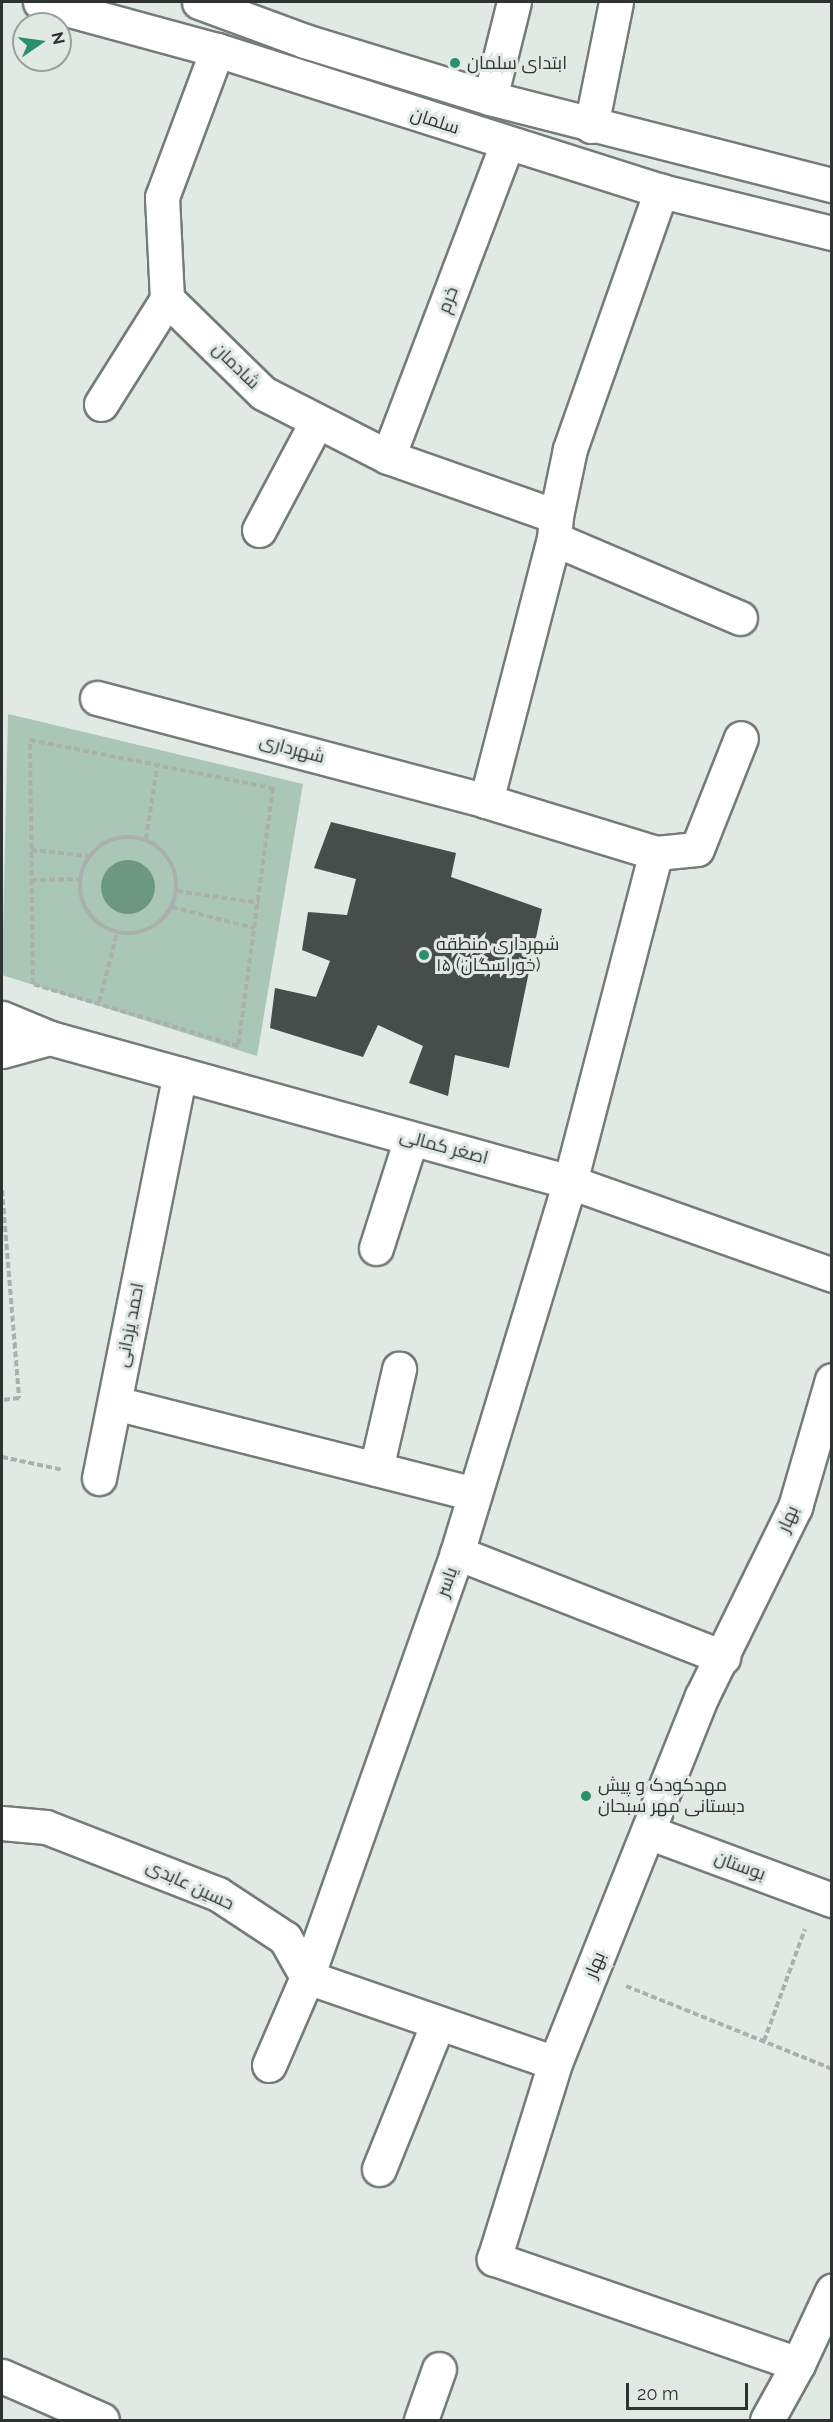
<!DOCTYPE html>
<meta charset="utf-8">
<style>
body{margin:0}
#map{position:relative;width:833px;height:2422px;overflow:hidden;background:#e1e9e5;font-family:Raleway,Cairo,sans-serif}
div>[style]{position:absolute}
.green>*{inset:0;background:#a9c6b7}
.water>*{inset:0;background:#6c9883}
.round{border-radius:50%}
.building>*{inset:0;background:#464d4a}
.path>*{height:4px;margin-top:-2px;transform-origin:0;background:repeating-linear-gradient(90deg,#a9b0ad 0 6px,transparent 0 9px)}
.path>.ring{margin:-2px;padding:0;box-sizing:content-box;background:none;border:4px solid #a9b0ad;border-radius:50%}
.roads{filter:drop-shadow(2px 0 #757c78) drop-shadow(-2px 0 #757c78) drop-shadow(0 2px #757c78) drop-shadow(0 -2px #757c78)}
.street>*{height:33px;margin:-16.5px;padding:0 16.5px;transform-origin:16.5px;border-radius:16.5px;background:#fff}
.secondary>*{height:33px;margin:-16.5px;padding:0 16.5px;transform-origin:16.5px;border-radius:16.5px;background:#fff}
.dots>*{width:16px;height:16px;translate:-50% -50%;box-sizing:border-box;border:3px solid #e1e9e5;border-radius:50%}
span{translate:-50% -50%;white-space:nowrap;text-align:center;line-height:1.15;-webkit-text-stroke:6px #e1e9e5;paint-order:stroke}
.poi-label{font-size:18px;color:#2e3230}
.left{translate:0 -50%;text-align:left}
.street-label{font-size:18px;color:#2e3230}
.frame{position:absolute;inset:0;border:3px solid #2e3230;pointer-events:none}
.north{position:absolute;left:12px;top:12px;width:60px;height:60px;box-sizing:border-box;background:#e1e9e5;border:2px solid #99a09d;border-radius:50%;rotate:77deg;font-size:16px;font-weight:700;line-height:24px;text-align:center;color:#2e3230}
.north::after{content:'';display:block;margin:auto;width:21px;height:27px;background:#2c8f69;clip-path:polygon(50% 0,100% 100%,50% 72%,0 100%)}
.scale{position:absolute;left:626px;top:2383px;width:122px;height:27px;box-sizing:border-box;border:3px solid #2e3230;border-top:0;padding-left:8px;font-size:18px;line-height:21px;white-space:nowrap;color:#2e3230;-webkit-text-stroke:4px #e1e9e5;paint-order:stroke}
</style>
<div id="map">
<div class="green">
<i style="clip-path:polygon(8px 714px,303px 784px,257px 1056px,2px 975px)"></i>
</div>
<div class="water">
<i class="round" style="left:101px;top:860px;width:54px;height:54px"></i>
</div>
<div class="building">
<i style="clip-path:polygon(331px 822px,456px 853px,451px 877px,542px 909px,509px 1068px,455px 1055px,448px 1096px,409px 1083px,423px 1046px,378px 1025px,363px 1057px,270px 1028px,275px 988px,316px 997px,330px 961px,302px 950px,308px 912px,347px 915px,356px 879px,314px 868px)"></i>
</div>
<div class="path">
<i style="left:30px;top:740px;width:248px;rotate:11.2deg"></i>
<i style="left:273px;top:788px;width:260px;rotate:97.7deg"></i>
<i style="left:238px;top:1046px;width:214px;rotate:-163.2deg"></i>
<i style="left:33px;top:984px;width:244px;rotate:-90.7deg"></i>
<i class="ring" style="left:80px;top:837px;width:92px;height:92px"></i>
<i style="left:146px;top:839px;width:73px;rotate:-81.3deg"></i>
<i style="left:31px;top:850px;width:58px;rotate:5.9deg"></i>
<i style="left:31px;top:880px;width:49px;rotate:-1.2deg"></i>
<i style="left:177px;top:891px;width:83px;rotate:8.3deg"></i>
<i style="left:172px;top:907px;width:85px;rotate:14.4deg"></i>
<i style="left:99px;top:1002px;width:71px;rotate:-75.4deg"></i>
<i style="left:2px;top:1190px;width:209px;rotate:85.3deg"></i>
<i style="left:19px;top:1398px;width:17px;rotate:173deg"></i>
<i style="left:2px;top:1457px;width:62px;rotate:12deg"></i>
<i style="left:626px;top:1986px;width:222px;rotate:21.9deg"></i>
<i style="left:764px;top:2041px;width:119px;rotate:-69.9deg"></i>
</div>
<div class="roads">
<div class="street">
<i style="left:217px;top:50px;width:157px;rotate:110.5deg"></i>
<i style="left:162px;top:197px;width:102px;rotate:87.2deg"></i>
<i style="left:167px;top:299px;width:134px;rotate:44.4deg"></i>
<i style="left:263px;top:393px;width:140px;rotate:27.1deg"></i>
<i style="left:388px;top:457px;width:178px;rotate:19.4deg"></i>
<i style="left:490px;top:98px;width:99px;rotate:-76deg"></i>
<i style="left:591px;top:126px;width:126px;rotate:-78.6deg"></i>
<i style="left:101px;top:404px;width:124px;rotate:-57.8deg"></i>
<i style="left:388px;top:457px;width:335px;rotate:-69.2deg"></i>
<i style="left:259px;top:530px;width:123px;rotate:-62deg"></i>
<i style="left:554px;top:539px;width:202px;rotate:23deg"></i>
<i style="left:97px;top:698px;width:402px;rotate:14.8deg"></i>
<i style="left:656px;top:853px;width:41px;rotate:-5.6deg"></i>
<i style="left:697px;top:849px;width:119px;rotate:-68.4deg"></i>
<i style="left:376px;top:1248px;width:115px;rotate:-72.3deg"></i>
<i style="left:115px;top:1403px;width:371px;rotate:14.2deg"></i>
<i style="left:376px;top:1469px;width:103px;rotate:-77deg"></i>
<i style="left:99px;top:1478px;width:412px;rotate:-78.7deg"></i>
<i style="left:457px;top:1553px;width:286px;rotate:21.4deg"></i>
<i style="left:2px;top:1823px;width:44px;rotate:5.2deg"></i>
<i style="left:46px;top:1827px;width:185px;rotate:21.3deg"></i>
<i style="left:218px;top:1894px;width:80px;rotate:33.3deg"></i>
<i style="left:285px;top:1938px;width:45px;rotate:60.6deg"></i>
<i style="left:307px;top:1977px;width:262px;rotate:19.1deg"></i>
<i style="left:648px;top:1832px;width:196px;rotate:20.3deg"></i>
<i style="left:269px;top:2065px;width:96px;rotate:-66.6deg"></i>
<i style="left:307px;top:1977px;width:450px;rotate:-70.5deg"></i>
<i style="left:457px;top:1553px;width:388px;rotate:-73.1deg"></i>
<i style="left:570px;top:1182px;width:340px;rotate:-75.4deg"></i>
<i style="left:656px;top:853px;width:178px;rotate:-163deg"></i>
<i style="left:486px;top:801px;width:271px;rotate:-75.5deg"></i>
<i style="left:554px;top:539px;width:23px;rotate:-85deg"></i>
<i style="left:556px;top:516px;width:68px;rotate:-78.2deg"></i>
<i style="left:570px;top:449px;width:274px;rotate:-70.6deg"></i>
<i style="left:379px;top:2169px;width:157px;rotate:-68deg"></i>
<i style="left:798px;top:2364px;width:322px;rotate:-160.9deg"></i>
<i style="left:494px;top:2259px;width:205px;rotate:-72.7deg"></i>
<i style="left:555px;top:2063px;width:395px;rotate:-68.2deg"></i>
<i style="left:702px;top:1696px;width:211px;rotate:-63.8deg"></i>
<i style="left:795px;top:1507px;width:132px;rotate:-73.8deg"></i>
<i style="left:2px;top:2376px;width:109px;rotate:23.7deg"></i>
<i style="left:421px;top:2420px;width:54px;rotate:-70.6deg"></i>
<i style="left:767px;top:2420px;width:64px;rotate:-61deg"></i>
<i style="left:798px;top:2364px;width:81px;rotate:-65deg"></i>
</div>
<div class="secondary">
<i style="left:40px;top:2px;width:183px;rotate:15.2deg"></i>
<i style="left:217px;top:50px;width:466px;rotate:17.6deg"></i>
<i style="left:661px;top:191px;width:176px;rotate:13.8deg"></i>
<i style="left:199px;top:2px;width:113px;rotate:20.2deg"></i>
<i style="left:305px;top:41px;width:194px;rotate:17.1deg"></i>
<i style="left:490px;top:98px;width:353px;rotate:14.3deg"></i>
<i style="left:2px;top:1018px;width:52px;rotate:22.6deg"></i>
<i style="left:50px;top:1038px;width:540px;rotate:15.48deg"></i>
<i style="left:570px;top:1182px;width:278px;rotate:19.5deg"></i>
<i style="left:2px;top:1051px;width:50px;rotate:-15.2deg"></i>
</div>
</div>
<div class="dots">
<i style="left:455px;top:63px;background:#2c8f69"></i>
<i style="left:424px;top:955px;background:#2c8f69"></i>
<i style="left:586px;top:1796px;background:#2c8f69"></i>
</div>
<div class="poi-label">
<span class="left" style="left:467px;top:63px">ابتدای سلمان</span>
<span class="left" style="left:436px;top:955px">شهرداری منطقه<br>۱۵ (خوراسگان)</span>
<span class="left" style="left:598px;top:1796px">مهدکودک و پیش<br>دبستانی مهر سبحان</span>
</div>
<div class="street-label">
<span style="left:435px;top:121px;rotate:18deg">سلمان</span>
<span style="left:448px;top:300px;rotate:-69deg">خرم</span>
<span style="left:236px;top:366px;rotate:44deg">شادمان</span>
<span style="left:292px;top:749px;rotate:15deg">شهرداری</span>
<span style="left:444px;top:1147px;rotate:15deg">اصغر کمالی</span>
<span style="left:130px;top:1325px;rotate:-79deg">احمد یزدانی</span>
<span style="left:788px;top:1519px;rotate:-66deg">بهار</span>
<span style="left:447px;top:1582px;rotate:-70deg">یاسر</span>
<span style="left:740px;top:1866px;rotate:20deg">بوستان</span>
<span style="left:190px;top:1885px;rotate:25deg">حسین عابدی</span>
<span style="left:595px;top:1965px;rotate:-68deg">بهار</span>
</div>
<div class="frame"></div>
<div class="north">N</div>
<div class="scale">20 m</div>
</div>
